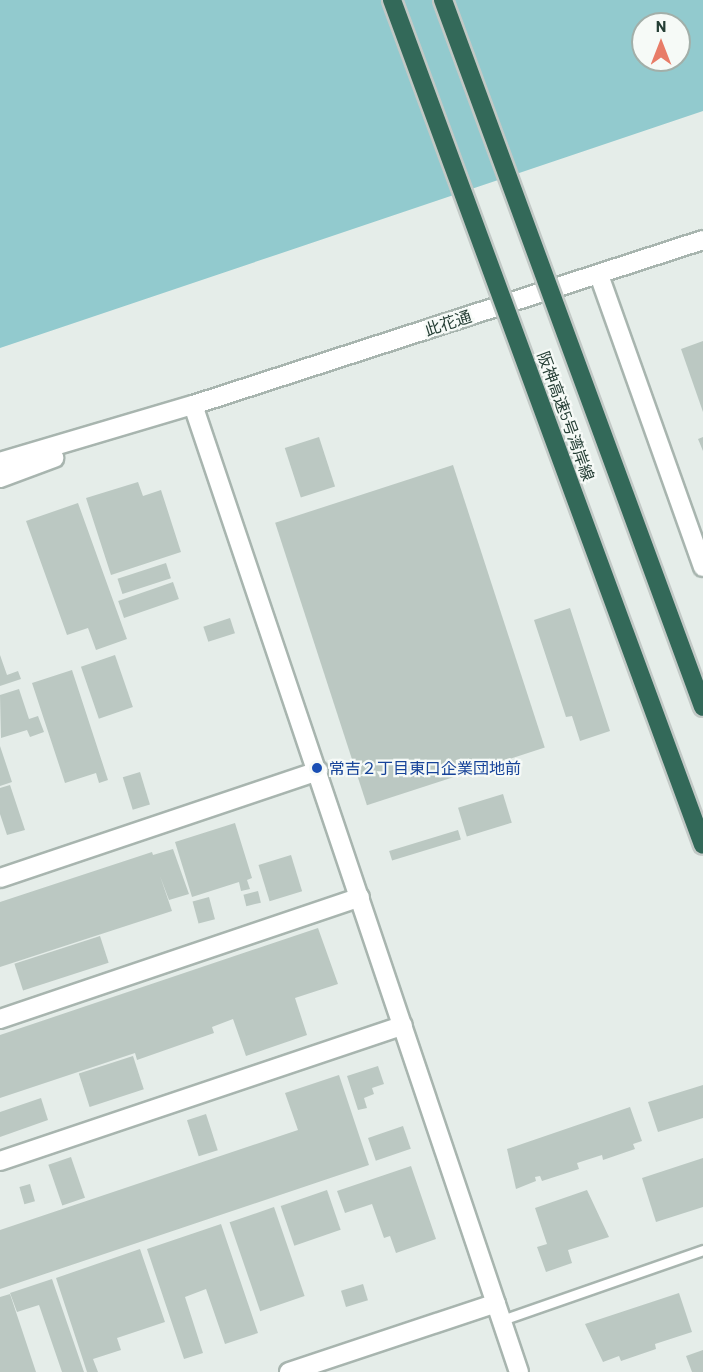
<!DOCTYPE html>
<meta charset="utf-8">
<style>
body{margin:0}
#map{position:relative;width:703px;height:1372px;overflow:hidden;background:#e5ede9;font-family:Barlow,"Noto Sans JP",sans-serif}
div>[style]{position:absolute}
.water>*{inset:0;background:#92cace}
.building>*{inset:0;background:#bbc8c2;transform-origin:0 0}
.roads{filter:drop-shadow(2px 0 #a8b5af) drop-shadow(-2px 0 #a8b5af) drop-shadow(0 2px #a8b5af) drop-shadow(0 -2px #a8b5af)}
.lane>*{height:9px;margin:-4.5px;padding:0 4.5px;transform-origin:4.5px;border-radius:4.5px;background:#fff}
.street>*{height:18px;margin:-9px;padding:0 9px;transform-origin:9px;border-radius:9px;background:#fff}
.secondary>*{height:18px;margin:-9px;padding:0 9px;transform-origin:9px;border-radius:9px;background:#fff}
.bridges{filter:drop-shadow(2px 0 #c2c9c6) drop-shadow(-2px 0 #c2c9c6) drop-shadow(0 2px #c2c9c6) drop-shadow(0 -2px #c2c9c6)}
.highway-bridge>*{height:18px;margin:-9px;padding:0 9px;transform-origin:9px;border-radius:9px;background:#336959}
.dots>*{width:16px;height:16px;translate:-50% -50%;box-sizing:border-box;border:3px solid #f6faf7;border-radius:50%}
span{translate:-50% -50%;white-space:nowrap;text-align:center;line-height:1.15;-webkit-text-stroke:4.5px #f6faf7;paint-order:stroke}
.street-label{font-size:16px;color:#253e35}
.transit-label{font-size:16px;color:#164399}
.left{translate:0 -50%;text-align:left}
.north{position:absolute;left:631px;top:12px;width:60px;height:60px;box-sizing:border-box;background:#f6faf7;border:2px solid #a2afa9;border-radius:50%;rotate:0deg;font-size:16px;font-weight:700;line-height:24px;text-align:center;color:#253e35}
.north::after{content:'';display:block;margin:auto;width:21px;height:27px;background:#e87c68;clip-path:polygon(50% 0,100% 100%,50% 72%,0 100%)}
</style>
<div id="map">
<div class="water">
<i style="clip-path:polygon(evenodd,0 0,703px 0,703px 111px,0 348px,0 0,643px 24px,679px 24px,679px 60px,643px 60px,643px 24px)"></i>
</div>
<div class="building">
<i style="clip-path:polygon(703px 341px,703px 412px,681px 349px)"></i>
<i style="left:319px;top:437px;width:52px;height:36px;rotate:72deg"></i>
<i style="clip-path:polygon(703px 437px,703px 451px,698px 439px)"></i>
<i style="left:453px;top:465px;width:297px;height:187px;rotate:72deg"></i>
<i style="clip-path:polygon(138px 482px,143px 496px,161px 490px,181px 552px,111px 575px,86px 498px)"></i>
<i style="clip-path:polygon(78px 503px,127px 639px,96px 650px,88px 628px,67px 635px,26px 521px)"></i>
<i style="left:166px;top:563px;width:16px;height:51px;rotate:72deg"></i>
<i style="left:173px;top:582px;width:18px;height:58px;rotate:71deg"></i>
<i style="clip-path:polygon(570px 608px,610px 731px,580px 741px,572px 716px,566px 717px,534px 620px)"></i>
<i style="left:230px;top:618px;width:16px;height:28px;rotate:72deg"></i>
<i style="clip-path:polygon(0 655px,7px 675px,18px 671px,21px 679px,0 686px)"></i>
<i style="left:115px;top:655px;width:55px;height:36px;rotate:71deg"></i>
<i style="clip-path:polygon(72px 670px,108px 780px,99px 783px,96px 773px,65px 783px,32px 683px)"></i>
<i style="clip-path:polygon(19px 689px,29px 719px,38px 716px,44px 732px,30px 737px,27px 730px,1px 738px,0 695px)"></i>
<i style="clip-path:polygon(0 746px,12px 782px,0 786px)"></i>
<i style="left:140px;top:772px;width:34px;height:18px;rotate:73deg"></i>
<i style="clip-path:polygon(10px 785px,25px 830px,7px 835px,0 814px,0 788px)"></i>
<i style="left:503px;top:794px;width:30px;height:47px;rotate:73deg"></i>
<i style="clip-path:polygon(235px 823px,252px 878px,247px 880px,250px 889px,241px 891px,239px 882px,192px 897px,175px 842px)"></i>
<i style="left:458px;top:830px;width:10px;height:72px;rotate:73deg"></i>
<i style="clip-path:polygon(173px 849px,189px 894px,169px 900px,160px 876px,172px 911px,0 967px,0 902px,152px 852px,153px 855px)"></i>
<i style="left:291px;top:855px;width:38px;height:34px;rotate:73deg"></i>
<i style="left:258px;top:891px;width:12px;height:15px;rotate:76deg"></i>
<i style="left:209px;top:897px;width:23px;height:17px;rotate:75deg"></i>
<i style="clip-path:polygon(318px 928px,338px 984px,295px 998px,307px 1035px,246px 1056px,233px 1019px,212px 1027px,214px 1033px,137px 1060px,135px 1053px,0 1098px,0 1035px)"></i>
<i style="left:100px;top:936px;width:28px;height:90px;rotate:72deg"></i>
<i style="left:133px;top:1056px;width:35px;height:57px;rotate:72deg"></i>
<i style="clip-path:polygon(378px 1066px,384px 1084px,372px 1088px,374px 1094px,364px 1098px,367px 1108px,358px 1110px,347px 1076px)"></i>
<i style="clip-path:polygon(339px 1075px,369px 1165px,0 1289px,0 1230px,298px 1130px,285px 1093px)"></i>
<i style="clip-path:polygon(703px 1085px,703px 1118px,658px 1132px,648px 1102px)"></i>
<i style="clip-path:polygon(41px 1098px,48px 1120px,0 1137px,0 1112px)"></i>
<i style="clip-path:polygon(630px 1107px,642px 1141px,633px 1144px,635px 1149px,603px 1160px,602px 1155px,577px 1163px,579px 1169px,542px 1181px,540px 1176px,535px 1177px,536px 1181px,516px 1189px,507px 1149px)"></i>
<i style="left:206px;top:1114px;width:38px;height:20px;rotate:72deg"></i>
<i style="left:403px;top:1126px;width:24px;height:37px;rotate:71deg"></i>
<i style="left:71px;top:1157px;width:43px;height:24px;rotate:71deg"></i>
<i style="clip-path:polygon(703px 1158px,703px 1207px,656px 1222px,642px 1178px)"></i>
<i style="clip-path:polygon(411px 1166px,436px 1239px,396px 1253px,390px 1236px,384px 1238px,372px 1204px,345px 1213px,337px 1191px)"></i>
<i style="left:30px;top:1184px;width:18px;height:11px;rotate:74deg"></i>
<i style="left:327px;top:1190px;width:42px;height:49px;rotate:71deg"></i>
<i style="clip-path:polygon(587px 1190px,609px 1237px,568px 1250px,572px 1263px,546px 1272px,537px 1247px,547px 1244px,535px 1208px)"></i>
<i style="left:274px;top:1207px;width:94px;height:47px;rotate:71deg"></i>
<i style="clip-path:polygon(221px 1224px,258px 1333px,225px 1344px,206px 1289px,185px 1297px,203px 1353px,184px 1359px,147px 1249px)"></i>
<i style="clip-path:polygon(140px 1249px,165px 1322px,117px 1338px,121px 1350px,93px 1359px,98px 1372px,87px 1372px,56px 1278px)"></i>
<i style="clip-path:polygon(52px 1279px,84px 1372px,62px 1372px,39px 1305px,17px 1312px,10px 1293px)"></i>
<i style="left:363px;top:1284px;width:17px;height:23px;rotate:73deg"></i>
<i style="clip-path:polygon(679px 1293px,692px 1332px,655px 1344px,656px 1349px,621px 1361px,619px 1356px,603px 1362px,585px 1324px)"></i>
<i style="clip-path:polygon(10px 1294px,36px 1372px,0 1372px,0 1297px)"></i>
<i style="clip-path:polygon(703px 1350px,703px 1372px,692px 1372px,686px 1356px)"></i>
</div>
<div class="roads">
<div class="lane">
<i style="left:502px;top:1320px;width:213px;rotate:-19.2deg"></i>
</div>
<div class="street">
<i style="left:0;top:1019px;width:380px;rotate:-18.7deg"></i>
<i style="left:0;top:1161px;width:425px;rotate:-18.6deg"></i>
</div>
<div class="secondary">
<i style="left:599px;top:275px;width:310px;rotate:70.4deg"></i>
<i style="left:193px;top:405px;width:1020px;rotate:71.37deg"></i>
<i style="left:0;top:462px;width:201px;rotate:-16.5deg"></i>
<i style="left:193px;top:405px;width:536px;rotate:-17.93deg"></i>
<i style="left:0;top:478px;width:58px;rotate:-20.3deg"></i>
<i style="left:0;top:878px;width:336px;rotate:-18.6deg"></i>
<i style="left:289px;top:1372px;width:218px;rotate:-18.4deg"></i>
</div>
</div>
<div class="bridges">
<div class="highway-bridge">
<i style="left:392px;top:0;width:900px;rotate:69.79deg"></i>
<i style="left:443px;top:0;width:753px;rotate:69.81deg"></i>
</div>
</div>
<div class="dots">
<i style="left:317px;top:768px;background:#1a4fb4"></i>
</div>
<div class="street-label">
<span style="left:448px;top:323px;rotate:-18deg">此花通</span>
<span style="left:566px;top:416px;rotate:70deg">阪神高速5号湾岸線</span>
</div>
<div class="transit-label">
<span class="left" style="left:329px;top:768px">常吉２丁目東口企業団地前</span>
</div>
<div class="north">N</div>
</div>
